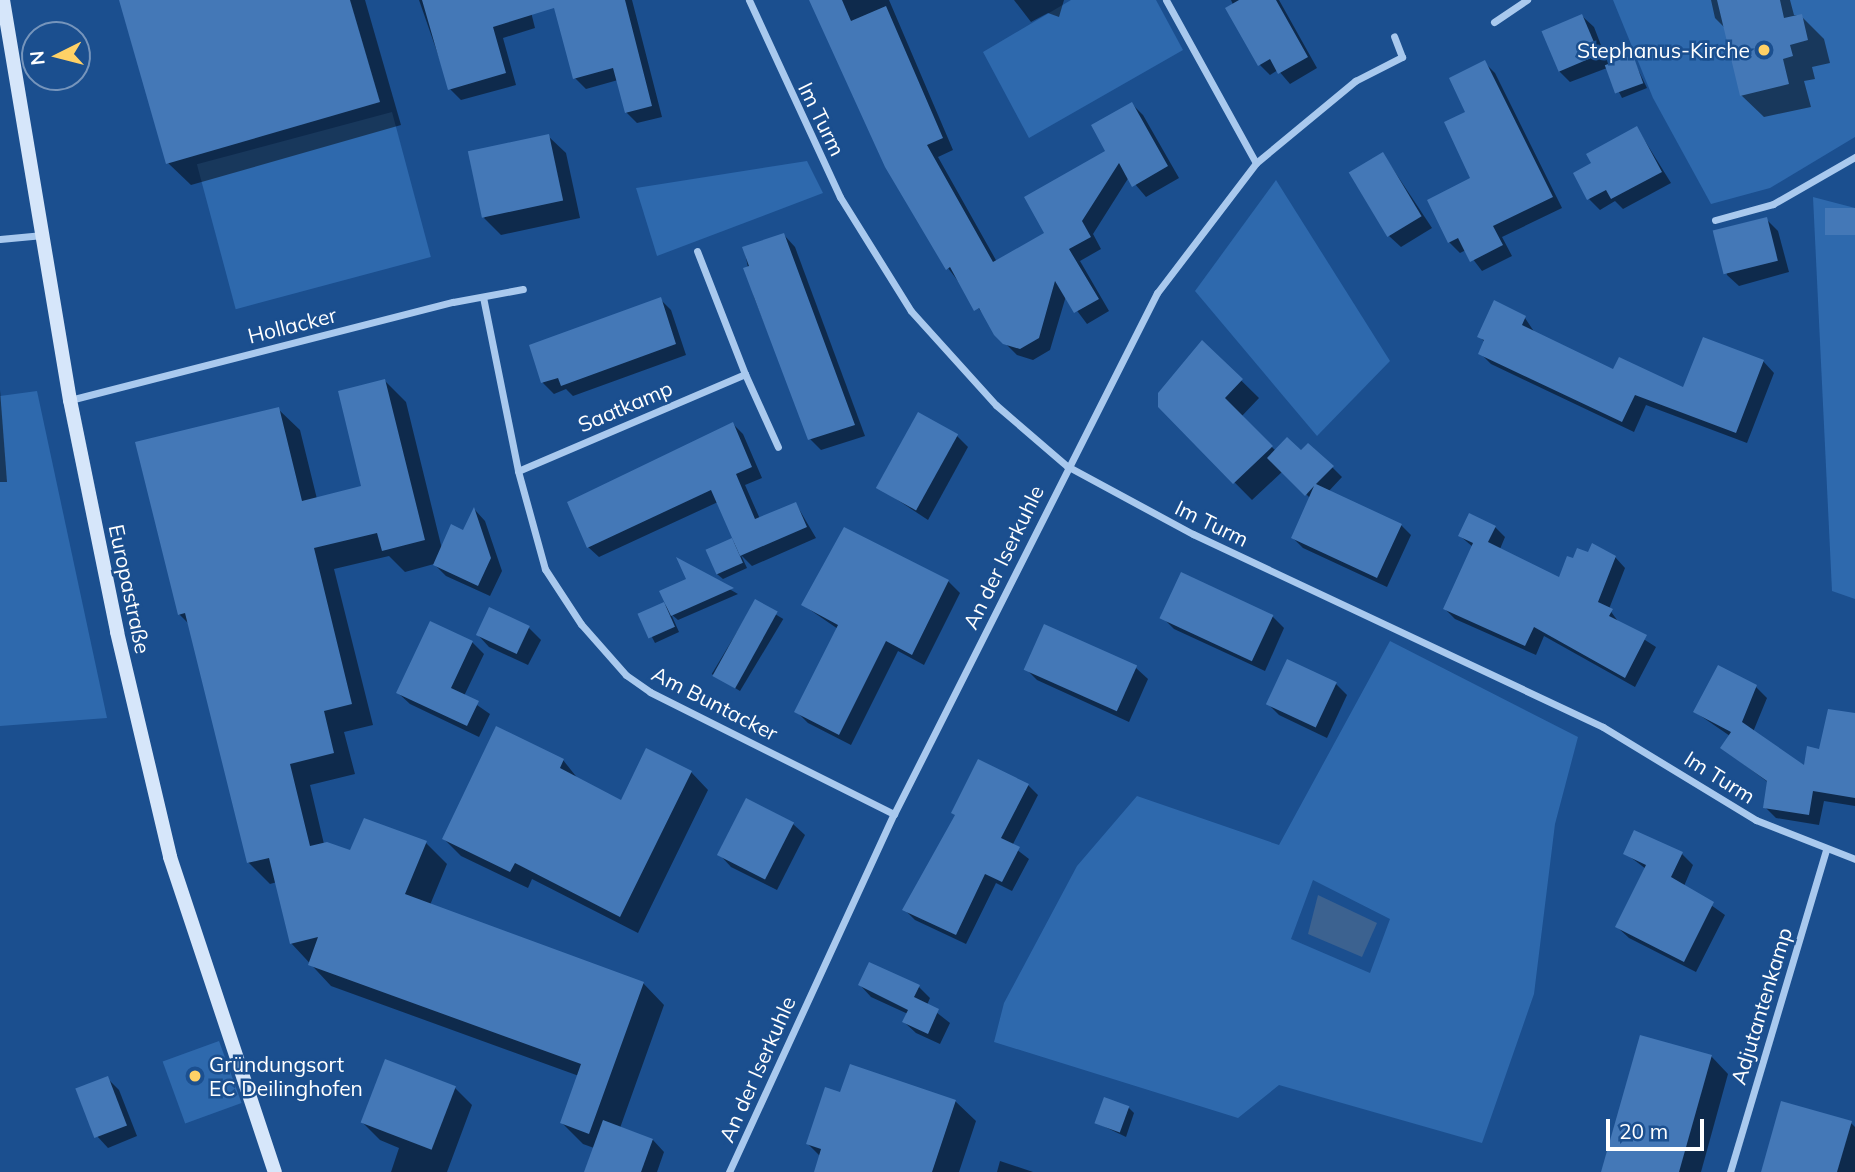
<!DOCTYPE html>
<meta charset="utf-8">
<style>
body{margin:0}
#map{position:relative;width:1855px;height:1172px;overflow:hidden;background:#1b4f8f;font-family:Mulish,sans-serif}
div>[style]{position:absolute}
.green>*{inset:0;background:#2e69ad;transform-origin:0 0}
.water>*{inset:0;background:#3c6290}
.shadow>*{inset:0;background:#0007;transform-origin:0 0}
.building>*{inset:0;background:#4478b7;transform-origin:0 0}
.street>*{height:7px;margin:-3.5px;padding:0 3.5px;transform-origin:3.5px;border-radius:3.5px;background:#a9c9ee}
.secondary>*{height:14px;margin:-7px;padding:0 7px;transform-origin:7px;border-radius:7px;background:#d6e6fa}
.dots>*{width:19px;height:19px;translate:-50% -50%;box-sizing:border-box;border:4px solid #1b4f8f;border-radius:50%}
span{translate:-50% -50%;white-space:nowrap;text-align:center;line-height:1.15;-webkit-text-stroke:5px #1b4f8f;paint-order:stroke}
.poi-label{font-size:21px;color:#fff}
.right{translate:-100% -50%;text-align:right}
.left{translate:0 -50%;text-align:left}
.street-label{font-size:21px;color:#fff}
.north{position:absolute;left:21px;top:21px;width:70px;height:70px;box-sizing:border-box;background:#1b4f8f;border:2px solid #7695bc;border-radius:50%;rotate:264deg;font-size:19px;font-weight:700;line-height:28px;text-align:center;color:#fff}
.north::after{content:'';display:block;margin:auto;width:24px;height:32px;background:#ffd166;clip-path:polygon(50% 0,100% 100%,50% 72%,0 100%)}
.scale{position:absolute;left:1606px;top:1119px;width:98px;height:32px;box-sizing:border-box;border:4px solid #fff;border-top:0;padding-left:9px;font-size:21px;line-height:24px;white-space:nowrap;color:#fff;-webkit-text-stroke:5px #1b4f8f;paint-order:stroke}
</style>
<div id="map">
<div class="green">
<i style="clip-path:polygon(1071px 0,1156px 0,1183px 50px,1029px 138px,983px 52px)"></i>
<i style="clip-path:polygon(1613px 0,1855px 0,1855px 137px,1770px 188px,1711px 204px,1653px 98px)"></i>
<i style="left:392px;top:112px;width:150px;height:202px;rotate:75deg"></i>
<i style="clip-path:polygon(807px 161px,823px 193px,657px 256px,636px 188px)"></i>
<i style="clip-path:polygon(1276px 180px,1390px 361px,1317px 436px,1195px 291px)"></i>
<i style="clip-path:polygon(1813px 197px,1855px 208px,1855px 599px,1832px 591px)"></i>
<i style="clip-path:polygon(37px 391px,107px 718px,0 726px,0 396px)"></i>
<i style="clip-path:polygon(evenodd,1390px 641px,1578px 737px,1555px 824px,1534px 994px,1482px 1143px,1279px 1085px,1238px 1118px,994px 1042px,1004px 1003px,1077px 866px,1137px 796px,1279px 845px,1390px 641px,1313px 880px,1390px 919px,1370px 973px,1291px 939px,1313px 880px)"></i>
<i style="left:219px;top:1041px;width:66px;height:60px;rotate:70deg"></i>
</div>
<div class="water">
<i style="clip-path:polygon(1318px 895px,1377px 923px,1362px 957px,1308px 934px)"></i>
</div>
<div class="shadow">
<i style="clip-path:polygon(121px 0,365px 0,401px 125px,191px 185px,168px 163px)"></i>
<i style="clip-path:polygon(419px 0,528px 0,535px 28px,503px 38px,516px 85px,461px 100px,450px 89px)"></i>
<i style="clip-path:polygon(581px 0,632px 0,662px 117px,637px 123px,626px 112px,618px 80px,586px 89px,575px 78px)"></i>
<i style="clip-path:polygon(811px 0,889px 0,953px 150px,938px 157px,997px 262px,1046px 234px,1108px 151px,1132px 104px,1143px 115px,1179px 178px,1146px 197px,1129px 177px,1093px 234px,1101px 249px,1080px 261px,1109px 311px,1087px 324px,1066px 296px,1050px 350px,1033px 360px,1017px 355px,1005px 343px,948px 268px)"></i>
<i style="clip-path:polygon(1014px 0,1064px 0,1059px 17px,1048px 13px,1031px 22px)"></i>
<i style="clip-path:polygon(1231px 0,1279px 0,1317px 68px,1290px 84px,1278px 70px,1270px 75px,1260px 65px)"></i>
<i style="clip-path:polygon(1711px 0,1790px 0,1794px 15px,1801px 16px,1824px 39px,1830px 63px,1812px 67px,1815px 79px,1804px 81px,1811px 107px,1764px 117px,1741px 95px,1725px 28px,1715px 18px)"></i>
<i style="clip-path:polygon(1582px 16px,1594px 27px,1609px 66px,1632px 57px,1647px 88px,1622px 98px,1607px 68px,1570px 82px,1558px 70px)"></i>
<i style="clip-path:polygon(1484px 62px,1495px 73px,1562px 208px,1502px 237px,1512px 256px,1482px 271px,1466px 250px,1460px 253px,1449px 242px,1473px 179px,1468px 113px)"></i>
<i style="clip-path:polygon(1637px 128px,1671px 183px,1623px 209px,1615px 201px,1600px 210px,1589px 199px,1594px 164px)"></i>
<i style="clip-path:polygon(548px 136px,566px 153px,580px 218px,501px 235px,484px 218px)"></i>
<i style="clip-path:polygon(1383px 154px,1432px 228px,1401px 247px,1389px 236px)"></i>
<i style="clip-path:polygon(1766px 219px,1778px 231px,1789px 272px,1739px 286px,1727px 275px,1716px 233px)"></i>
<i style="clip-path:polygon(784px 235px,795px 247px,865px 436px,821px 450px,810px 439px,754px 297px,744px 248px)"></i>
<i style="clip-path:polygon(661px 300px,671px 310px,686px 355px,573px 396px,566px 389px,554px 394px,543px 383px,531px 346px)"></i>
<i style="clip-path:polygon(1495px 303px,1525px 318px,1535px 333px,1614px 371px,1684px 390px,1763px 361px,1774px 373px,1747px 443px,1646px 405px,1634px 432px,1491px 364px,1480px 353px,1485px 342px,1479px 336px)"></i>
<i style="clip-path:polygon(1202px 342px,1259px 398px,1241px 417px,1276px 451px,1301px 453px,1332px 467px,1342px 477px,1328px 492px,1401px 525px,1411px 535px,1387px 587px,1303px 548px,1293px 538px,1311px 499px,1283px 471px,1252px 500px,1159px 406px)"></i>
<i style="clip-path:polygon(385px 381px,406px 402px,442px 549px,464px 533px,475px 510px,485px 521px,502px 571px,490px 596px,446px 576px,434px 564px,405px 572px,389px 556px,334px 569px,373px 725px,344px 732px,355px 774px,310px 785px,324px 844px,351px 852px,426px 843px,447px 864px,430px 905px,643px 983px,664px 1005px,620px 1128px,653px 1140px,664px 1152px,657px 1172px,586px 1172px,594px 1148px,583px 1144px,562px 1123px,579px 1076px,331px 986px,291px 943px,277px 882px,270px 884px,248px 862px,190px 625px,179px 614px,278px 409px,300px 430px,317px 499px,363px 487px)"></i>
<i style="clip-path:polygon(0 390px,7px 482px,0 482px)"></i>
<i style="clip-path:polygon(733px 424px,743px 434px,762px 478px,745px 485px,760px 519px,796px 504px,816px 538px,752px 566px,741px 555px,747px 568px,723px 579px,717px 574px,731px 540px,737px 545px,718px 502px,599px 557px,588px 547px)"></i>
<i style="clip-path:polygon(957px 436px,968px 447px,928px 520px,878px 487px)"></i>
<i style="clip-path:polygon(1495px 527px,1505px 537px,1500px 549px,1560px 579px,1574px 560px,1589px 555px,1615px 557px,1625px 568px,1609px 609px,1620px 624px,1656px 647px,1635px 687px,1544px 636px,1536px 655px,1455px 619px,1445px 609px,1473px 547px,1460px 536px)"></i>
<i style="clip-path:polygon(680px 561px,738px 594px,678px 620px,671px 614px,679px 632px,655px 643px,640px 614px,664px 604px,670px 610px,689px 580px)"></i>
<i style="clip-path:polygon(948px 581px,960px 593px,924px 665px,898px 651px,851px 745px,808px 723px,797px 712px,838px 629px,803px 605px)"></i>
<i style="left:755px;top:602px;width:33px;height:84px;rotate:31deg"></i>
<i style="clip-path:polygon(1162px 617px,1273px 617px,1284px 628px,1265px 671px,1174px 629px)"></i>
<i style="clip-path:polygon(529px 628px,541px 640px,528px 665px,489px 647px,478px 635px)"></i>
<i style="clip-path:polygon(472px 642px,484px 654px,464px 696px,490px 714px,479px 737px,410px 704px,398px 693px)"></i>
<i style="clip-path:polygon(1136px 668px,1148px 679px,1129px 722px,1037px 680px,1026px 669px)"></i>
<i style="clip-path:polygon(1336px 684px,1347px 695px,1327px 738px,1279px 715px,1268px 704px)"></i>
<i style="clip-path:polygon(1756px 687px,1767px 698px,1753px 732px,1805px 768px,1855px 715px,1855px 806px,1824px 801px,1819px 825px,1776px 818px,1765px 807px,1769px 783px,1722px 748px,1730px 736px,1695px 712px)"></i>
<i style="clip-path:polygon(563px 760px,579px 780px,621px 802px,691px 772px,708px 790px,638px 933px,532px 879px,528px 888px,461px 856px,444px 839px)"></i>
<i style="clip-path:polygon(1028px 785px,1038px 795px,1012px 846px,1029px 859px,1012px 891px,996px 883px,966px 944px,915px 920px,905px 910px)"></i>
<i style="clip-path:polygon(793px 824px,805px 835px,777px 890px,731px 867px,720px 855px)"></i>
<i style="clip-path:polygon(1625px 853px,1682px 854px,1693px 865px,1684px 886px,1725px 915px,1696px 972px,1629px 938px,1617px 927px,1646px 869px)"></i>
<i style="clip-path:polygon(860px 985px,919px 987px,930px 998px,927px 1005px,950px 1023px,940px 1044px,916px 1033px,904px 1022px,908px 1014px,871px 997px)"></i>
<i style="clip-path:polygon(1711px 1056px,1728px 1074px,1701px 1172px,1603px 1172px)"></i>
<i style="clip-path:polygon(107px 1078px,119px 1090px,137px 1136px,108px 1148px,97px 1136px)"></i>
<i style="clip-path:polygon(455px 1088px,472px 1105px,447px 1172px,391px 1172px,399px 1148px,380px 1140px,363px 1123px)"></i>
<i style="clip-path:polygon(841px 1094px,955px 1101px,976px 1121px,959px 1172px,816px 1172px,821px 1157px,808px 1144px)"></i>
<i style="clip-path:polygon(1128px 1107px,1134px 1113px,1126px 1137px,1097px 1123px)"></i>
<i style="clip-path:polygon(1851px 1123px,1855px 1127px,1855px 1172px,1763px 1172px)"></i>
<i style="clip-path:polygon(1000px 1161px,1033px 1172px,997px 1172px)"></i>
</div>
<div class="building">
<i style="clip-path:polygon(119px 0,350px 0,380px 102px,166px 164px)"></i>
<i style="clip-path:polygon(422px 0,625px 0,652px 106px,625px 113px,613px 68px,573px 79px,554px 8px,493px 27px,506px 73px,448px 90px)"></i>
<i style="clip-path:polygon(809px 0,842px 0,851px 21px,886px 6px,943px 138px,927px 145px,993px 262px,1044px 233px,1024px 197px,1105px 151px,1091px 125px,1132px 102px,1168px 166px,1132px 187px,1119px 163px,1082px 221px,1091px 237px,1069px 249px,1099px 299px,1074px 313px,1055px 281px,1039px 338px,1020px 349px,1003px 344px,994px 335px,979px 308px,974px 311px,950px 267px,946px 270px,885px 167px)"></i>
<i style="clip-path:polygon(1239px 0,1276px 0,1308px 57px,1278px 74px,1270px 59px,1258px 66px,1225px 8px)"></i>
<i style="clip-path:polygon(1717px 0,1780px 0,1784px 18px,1802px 14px,1808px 40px,1790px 45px,1793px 56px,1783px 59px,1789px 84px,1740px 96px)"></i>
<i style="left:1582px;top:14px;width:44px;height:44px;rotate:67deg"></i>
<i style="left:1633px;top:55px;width:30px;height:30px;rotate:70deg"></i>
<i style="clip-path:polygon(1485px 60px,1553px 197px,1493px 226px,1503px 245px,1470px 262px,1458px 238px,1448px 243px,1427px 200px,1470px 178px,1444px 122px,1465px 112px,1449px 78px)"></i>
<i style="clip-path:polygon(1637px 126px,1662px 172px,1611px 199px,1606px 190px,1587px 200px,1573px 173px,1591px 163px,1586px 154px)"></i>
<i style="left:549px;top:134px;width:68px;height:83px;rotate:78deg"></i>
<i style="left:1383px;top:152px;width:75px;height:40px;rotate:59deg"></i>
<i style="left:1855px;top:208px;width:27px;height:30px;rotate:90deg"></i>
<i style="left:1767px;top:217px;width:45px;height:56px;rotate:76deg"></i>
<i style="clip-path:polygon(784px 233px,855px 425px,808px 440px,743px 268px,749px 266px,742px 247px)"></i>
<i style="clip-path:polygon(661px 297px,676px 344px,561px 386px,558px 378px,541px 383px,529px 345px)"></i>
<i style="clip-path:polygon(1494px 300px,1526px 316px,1522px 325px,1613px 369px,1619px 357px,1683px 387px,1703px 337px,1764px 360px,1736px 433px,1635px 395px,1622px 422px,1478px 354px,1484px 340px,1477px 337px)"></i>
<i style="clip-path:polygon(1202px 340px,1243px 379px,1225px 398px,1273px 446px,1233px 484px,1158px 407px,1158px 393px)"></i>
<i style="clip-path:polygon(385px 379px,425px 540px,382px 551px,377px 533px,314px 548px,352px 704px,324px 711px,334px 753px,290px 764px,310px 846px,327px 842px,350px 850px,364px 818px,427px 841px,405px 894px,644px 982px,589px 1134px,560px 1123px,581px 1064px,308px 965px,318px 937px,290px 944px,269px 858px,247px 863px,185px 613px,178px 615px,135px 442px,279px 407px,302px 501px,361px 486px,338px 391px)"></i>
<i style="left:918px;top:412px;width:46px;height:87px;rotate:29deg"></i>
<i style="clip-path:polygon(733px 422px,752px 467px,736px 474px,755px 519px,796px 502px,807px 527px,740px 556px,711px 490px,587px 548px,567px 502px)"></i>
<i style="clip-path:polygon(1287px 437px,1301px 450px,1308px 443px,1334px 466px,1316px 484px,1402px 524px,1377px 578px,1291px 538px,1314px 486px,1305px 496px,1267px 458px)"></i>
<i style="clip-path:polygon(474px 507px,491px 558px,478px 586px,433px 565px,451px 524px,463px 530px)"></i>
<i style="clip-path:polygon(1469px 513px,1496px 526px,1488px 542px,1559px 577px,1567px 556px,1573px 558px,1577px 548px,1588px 552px,1592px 543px,1616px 556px,1598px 602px,1613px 609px,1609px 616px,1647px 635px,1625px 678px,1534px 627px,1525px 646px,1443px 609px,1473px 543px,1458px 536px)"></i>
<i style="clip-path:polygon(844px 527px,949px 580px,912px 655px,886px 641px,839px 735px,794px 712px,838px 625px,801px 605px)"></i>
<i style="left:732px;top:538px;width:27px;height:29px;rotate:66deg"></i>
<i style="clip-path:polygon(676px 557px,734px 588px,671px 616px,659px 591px,686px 579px)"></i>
<i style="left:1181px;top:572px;width:102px;height:51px;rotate:25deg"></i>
<i style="left:755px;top:599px;width:26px;height:88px;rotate:29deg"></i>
<i style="left:664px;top:602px;width:27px;height:29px;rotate:66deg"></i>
<i style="left:489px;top:607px;width:45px;height:31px;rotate:25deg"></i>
<i style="clip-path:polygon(430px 621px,473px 641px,451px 688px,479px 701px,467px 726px,396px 693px)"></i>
<i style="left:1044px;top:624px;width:102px;height:50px;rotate:24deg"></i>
<i style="left:1287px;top:659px;width:55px;height:50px;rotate:25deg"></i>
<i style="clip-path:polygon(1718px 665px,1757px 685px,1742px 722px,1804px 765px,1807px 746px,1819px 749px,1828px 709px,1855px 713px,1855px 798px,1813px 791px,1809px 815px,1763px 808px,1767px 781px,1720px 748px,1731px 732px,1693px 712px)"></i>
<i style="clip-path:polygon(496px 726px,564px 759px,560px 768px,621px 800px,646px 748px,692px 771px,620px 917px,515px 863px,510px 872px,442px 839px)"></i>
<i style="clip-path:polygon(978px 759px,1029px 784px,1001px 838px,1020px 847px,1002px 882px,985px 874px,956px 935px,902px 910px,955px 815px,951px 813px)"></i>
<i style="left:746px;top:798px;width:54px;height:64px;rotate:27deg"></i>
<i style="clip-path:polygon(1634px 830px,1683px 852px,1671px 877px,1714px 902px,1684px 962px,1615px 927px,1646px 865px,1623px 854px)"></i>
<i style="clip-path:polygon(869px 962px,920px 985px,914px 997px,939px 1009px,928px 1034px,902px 1022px,908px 1010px,858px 985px)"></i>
<i style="clip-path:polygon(1640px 1035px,1712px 1055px,1679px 1172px,1601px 1172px)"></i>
<i style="left:385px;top:1059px;width:76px;height:68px;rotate:21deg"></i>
<i style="clip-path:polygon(850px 1064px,956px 1100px,932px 1172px,814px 1172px,821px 1149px,806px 1144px,825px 1087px,840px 1092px)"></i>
<i style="left:108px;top:1076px;width:53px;height:35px;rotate:69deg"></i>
<i style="left:1104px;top:1097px;width:27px;height:28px;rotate:20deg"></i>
<i style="clip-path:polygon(1781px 1101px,1852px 1121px,1837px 1172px,1761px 1172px)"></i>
<i style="clip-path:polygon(603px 1120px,653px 1139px,641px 1172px,584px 1172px)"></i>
</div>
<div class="street">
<i style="left:749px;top:0;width:217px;rotate:65.2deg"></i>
<i style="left:840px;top:197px;width:134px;rotate:58.1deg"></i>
<i style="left:911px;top:311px;width:127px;rotate:47.9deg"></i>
<i style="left:996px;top:405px;width:94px;rotate:40.7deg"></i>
<i style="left:1067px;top:466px;width:143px;rotate:28.4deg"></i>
<i style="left:1193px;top:534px;width:453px;rotate:25.2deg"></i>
<i style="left:1603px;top:727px;width:179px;rotate:31.3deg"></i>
<i style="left:1756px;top:820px;width:106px;rotate:21.5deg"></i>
<i style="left:1166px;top:0;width:186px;rotate:61.1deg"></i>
<i style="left:1494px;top:22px;width:40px;rotate:-34deg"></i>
<i style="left:1715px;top:220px;width:60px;rotate:-15.4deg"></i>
<i style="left:1773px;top:204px;width:95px;rotate:-29.8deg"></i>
<i style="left:0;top:239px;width:43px;rotate:-5.3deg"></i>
<i style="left:483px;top:297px;width:177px;rotate:78.6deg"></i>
<i style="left:518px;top:471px;width:102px;rotate:74.6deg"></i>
<i style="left:545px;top:569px;width:66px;rotate:56.8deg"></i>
<i style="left:581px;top:624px;width:68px;rotate:48.6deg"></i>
<i style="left:626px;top:675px;width:29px;rotate:35deg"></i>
<i style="left:650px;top:692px;width:273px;rotate:26.6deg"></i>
<i style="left:745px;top:374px;width:80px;rotate:65.7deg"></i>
<i style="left:70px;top:400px;width:395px;rotate:-14.4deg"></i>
<i style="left:453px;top:302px;width:71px;rotate:-10.5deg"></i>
<i style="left:518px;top:471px;width:247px;rotate:-23.1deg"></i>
<i style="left:745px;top:374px;width:132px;rotate:-111.3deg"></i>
<i style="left:729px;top:1172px;width:394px;rotate:-65.3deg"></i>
<i style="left:894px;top:814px;width:584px;rotate:-63.22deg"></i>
<i style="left:1157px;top:293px;width:163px;rotate:-52.7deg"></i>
<i style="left:1256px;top:163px;width:129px;rotate:-39.6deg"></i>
<i style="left:1355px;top:81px;width:53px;rotate:-27.1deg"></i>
<i style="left:1402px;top:57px;width:22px;rotate:-111deg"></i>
<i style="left:1730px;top:1172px;width:336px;rotate:-73.4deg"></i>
</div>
<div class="secondary">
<i style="left:3px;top:0;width:406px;rotate:80.5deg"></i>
<i style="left:70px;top:400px;width:237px;rotate:78.5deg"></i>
<i style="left:117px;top:632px;width:231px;rotate:76.7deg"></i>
<i style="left:170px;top:857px;width:332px;rotate:71.6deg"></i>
</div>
<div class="dots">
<i style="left:1764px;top:50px;background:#ffd166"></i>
<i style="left:195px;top:1076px;background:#ffd166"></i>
</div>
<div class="poi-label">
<span class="right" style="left:1750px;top:50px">Stephanus-Kirche</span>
<span class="left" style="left:209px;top:1076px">Gründungsort<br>EC Deilinghofen</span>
</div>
<div class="street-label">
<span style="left:822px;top:119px;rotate:64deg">Im Turm</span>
<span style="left:292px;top:325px;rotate:-14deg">Hollacker</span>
<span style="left:625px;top:406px;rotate:-23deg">Saatkamp</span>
<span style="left:1212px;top:523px;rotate:26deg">Im Turm</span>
<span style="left:1003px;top:557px;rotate:-64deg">An der Iserkuhle</span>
<span style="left:130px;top:589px;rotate:78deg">Europastraße</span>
<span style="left:715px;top:703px;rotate:27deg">Am Buntacker</span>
<span style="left:1720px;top:777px;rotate:32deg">Im Turm</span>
<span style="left:1761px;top:1006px;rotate:-73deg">Adjutantenkamp</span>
<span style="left:757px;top:1069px;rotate:-66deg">An der Iserkuhle</span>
</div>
<div class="north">N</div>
<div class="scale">20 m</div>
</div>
